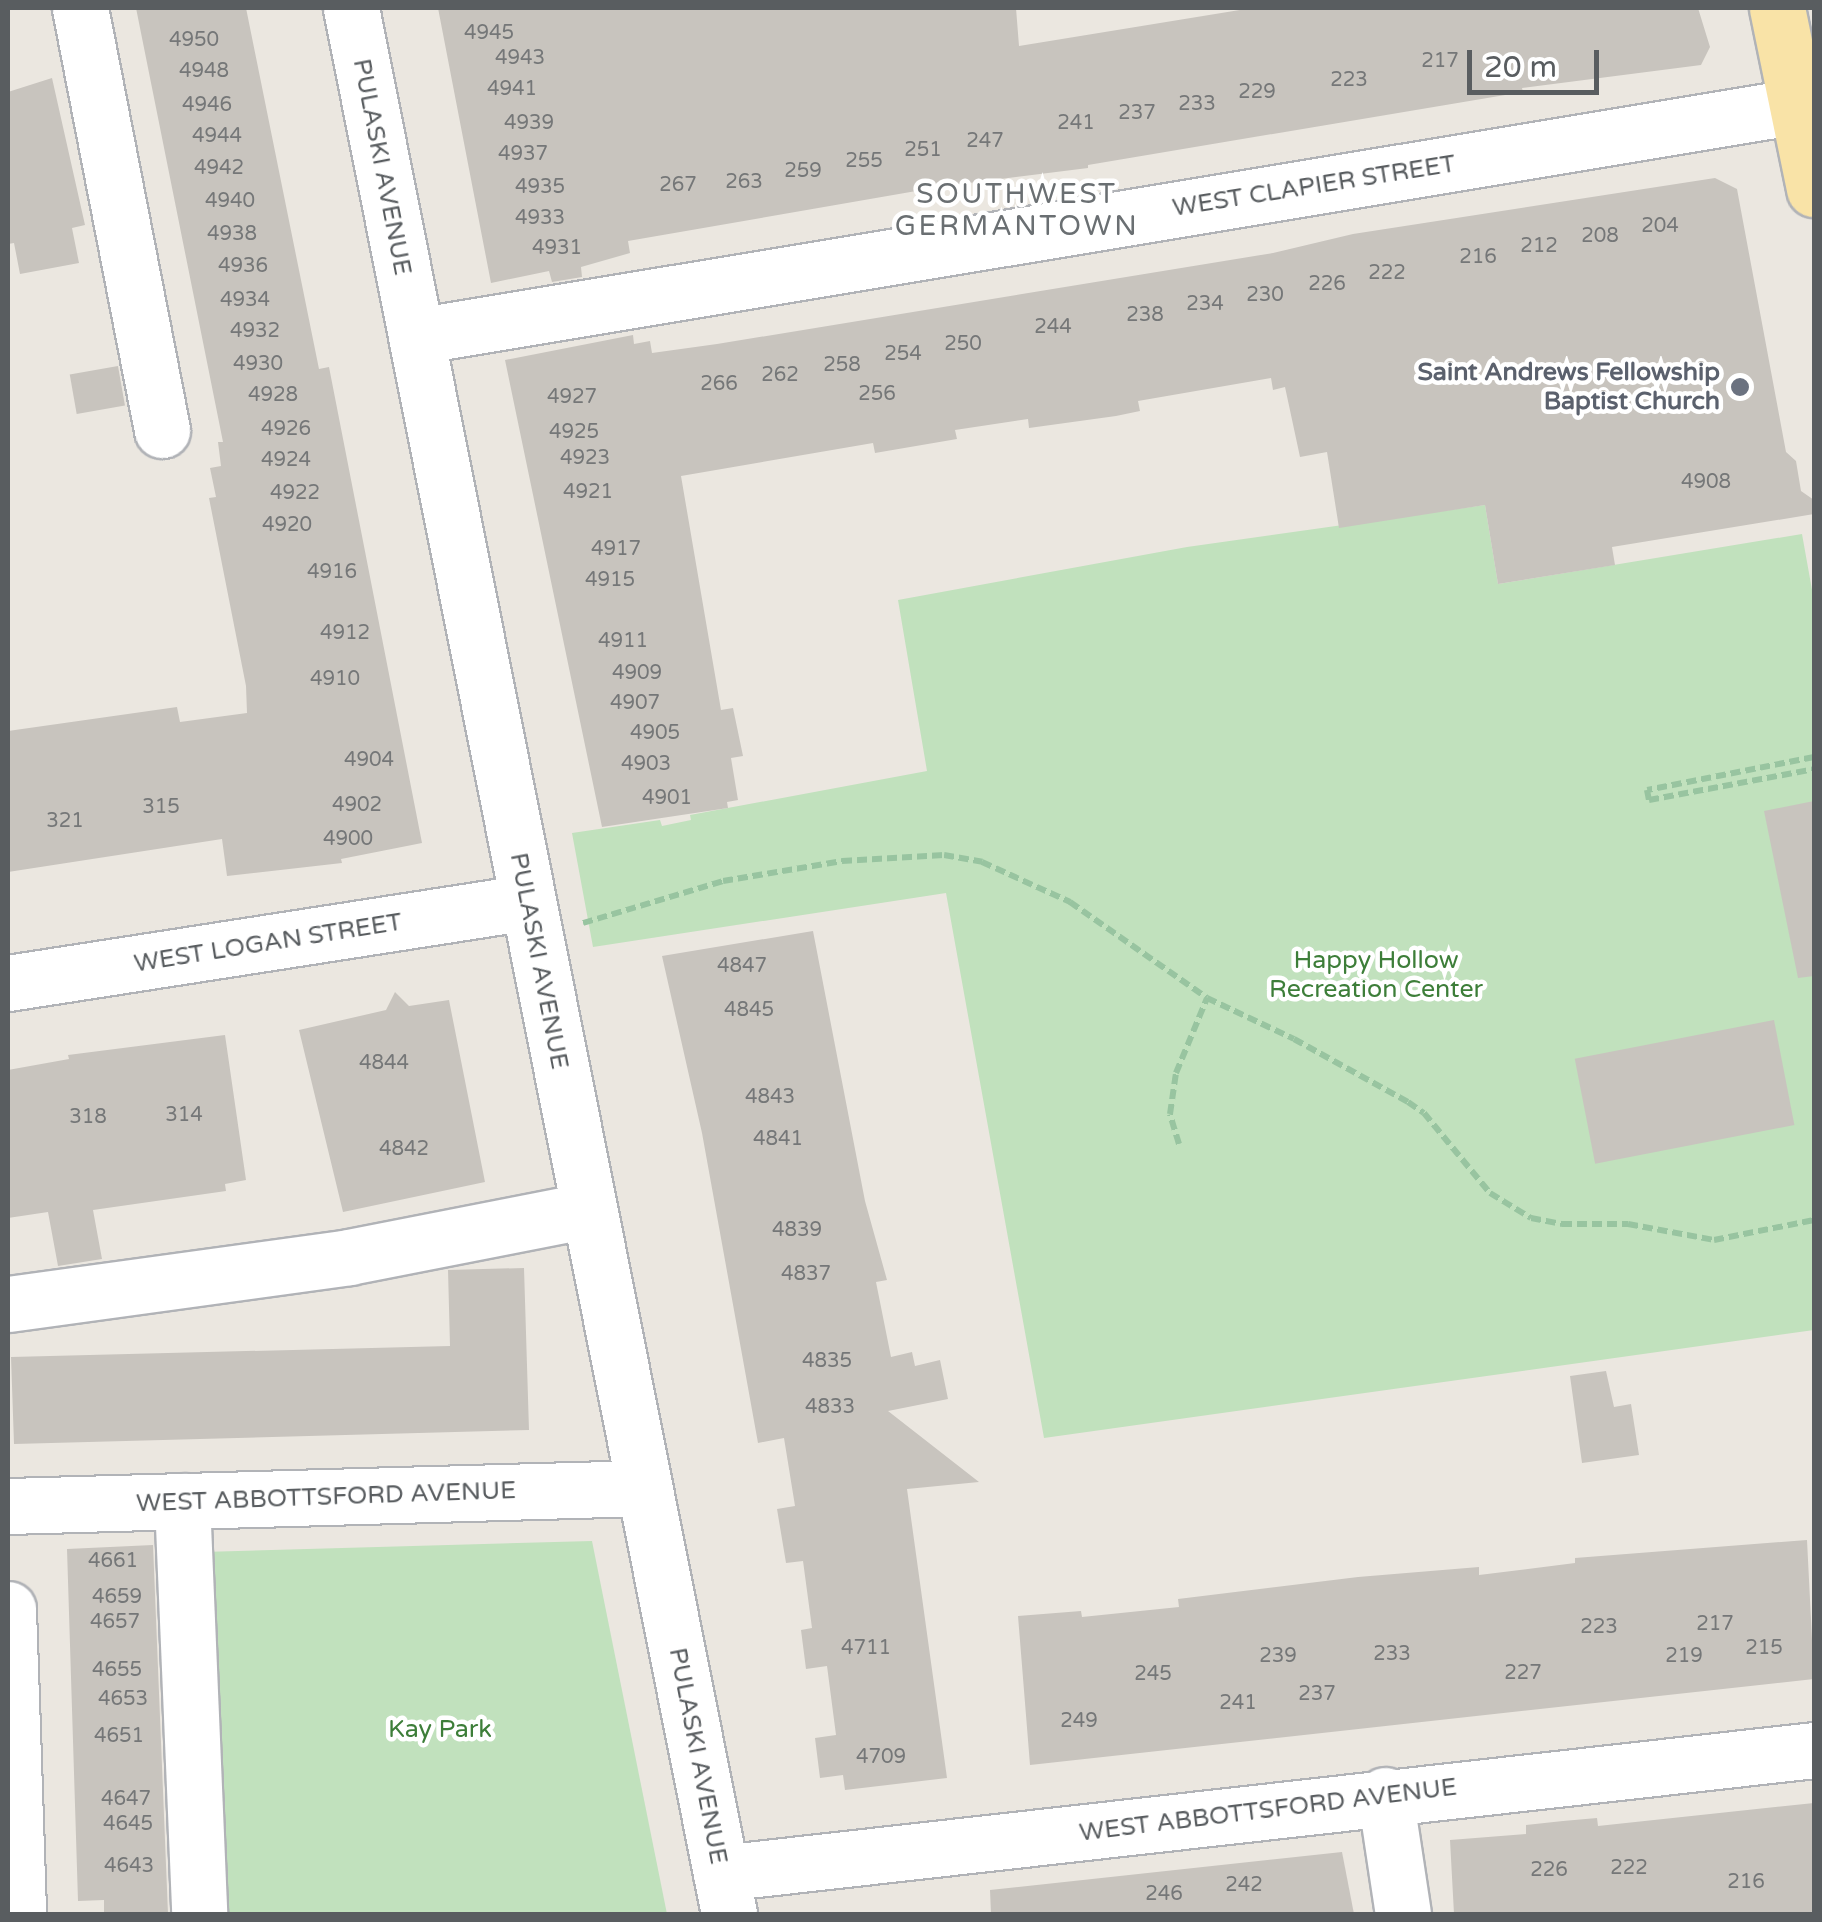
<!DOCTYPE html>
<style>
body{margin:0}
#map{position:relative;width:1822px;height:1922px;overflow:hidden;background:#ebe7e0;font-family:"Varela Round",sans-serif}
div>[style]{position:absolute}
.green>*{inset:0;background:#c1e1bd}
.building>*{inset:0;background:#c8c4be;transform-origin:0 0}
.path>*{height:6px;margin-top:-3px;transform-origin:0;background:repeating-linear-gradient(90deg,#98c4a0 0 10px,transparent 0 15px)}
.roads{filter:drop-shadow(2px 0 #b1b3b7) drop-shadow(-2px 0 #b1b3b7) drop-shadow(0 2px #b1b3b7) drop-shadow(0 -2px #b1b3b7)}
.minor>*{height:55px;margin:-27.5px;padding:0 27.5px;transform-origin:27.5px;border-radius:27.5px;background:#fff}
.major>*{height:55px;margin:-27.5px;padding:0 27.5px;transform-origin:27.5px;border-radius:27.5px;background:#f9e3a7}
.dots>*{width:28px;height:28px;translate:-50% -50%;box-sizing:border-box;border:5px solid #fff;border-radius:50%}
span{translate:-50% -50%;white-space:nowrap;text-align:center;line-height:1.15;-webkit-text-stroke:9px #fff;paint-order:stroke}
.number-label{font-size:20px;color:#757778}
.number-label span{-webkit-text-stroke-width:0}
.street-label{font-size:25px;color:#595d60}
.worship-label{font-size:25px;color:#5b616d;font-weight:700}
.right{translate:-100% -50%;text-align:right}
.park-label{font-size:25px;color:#3d7e39}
.neighbourhood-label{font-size:28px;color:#6a6f72;letter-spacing:2.5px}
.frame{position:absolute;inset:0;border:10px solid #595d60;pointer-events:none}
.scale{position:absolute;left:1467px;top:50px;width:132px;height:45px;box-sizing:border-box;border:5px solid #595d60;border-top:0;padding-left:12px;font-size:30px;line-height:35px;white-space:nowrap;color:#595d60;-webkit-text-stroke:8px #fff;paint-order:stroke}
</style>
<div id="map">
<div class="green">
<i style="clip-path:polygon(1485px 505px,1498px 584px,1802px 534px,1814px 601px,1814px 1330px,1044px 1438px,946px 893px,593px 947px,572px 833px,660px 820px,662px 826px,691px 820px,690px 815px,927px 771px,898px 600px,1187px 547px)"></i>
<i style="clip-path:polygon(592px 1541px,667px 1914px,215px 1914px,202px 1552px)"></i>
</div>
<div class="building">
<i style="clip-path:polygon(136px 8px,246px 8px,319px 369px,329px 367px,422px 843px,341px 859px,342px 863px,227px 876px,222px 839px,8px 872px,8px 731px,177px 707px,180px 722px,247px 713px,246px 686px,209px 498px,216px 497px,210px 468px,221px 466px,218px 442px,223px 442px)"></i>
<i style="clip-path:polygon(438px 8px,1016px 8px,1019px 46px,1252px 8px,1698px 8px,1710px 47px,1701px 65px,1522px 88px,1523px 92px,1088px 165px,1088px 168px,945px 186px,628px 241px,630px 253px,581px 267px,582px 277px,552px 282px,549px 271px,491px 283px)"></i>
<i style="clip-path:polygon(52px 78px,85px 225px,72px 228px,79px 263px,20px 274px,14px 243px,8px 244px,8px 92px)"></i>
<i style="clip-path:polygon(1715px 178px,1737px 189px,1786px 452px,1796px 461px,1801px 491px,1814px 500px,1814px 514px,1612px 547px,1615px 565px,1498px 584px,1485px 505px,1339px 528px,1327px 452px,1300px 457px,1285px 387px,1273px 390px,1271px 378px,1138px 401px,1140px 411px,1116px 416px,1029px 428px,1028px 419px,955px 430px,957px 439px,875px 453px,873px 443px,681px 476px,721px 710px,733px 708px,743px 756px,731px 758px,738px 800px,727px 802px,728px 808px,602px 827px,505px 360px,633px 335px,634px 344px,650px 341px,652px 353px,717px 344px,1273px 253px,1353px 234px)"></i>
<i style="left:118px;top:366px;width:40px;height:49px;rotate:80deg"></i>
<i style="clip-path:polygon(1814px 801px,1814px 976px,1798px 978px,1764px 811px)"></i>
<i style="clip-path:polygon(813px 931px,865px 1201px,887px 1280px,876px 1282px,891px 1357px,912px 1352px,915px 1366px,940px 1360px,948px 1399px,888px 1411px,979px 1482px,907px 1489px,947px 1778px,845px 1790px,843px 1775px,820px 1778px,815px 1738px,836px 1735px,827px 1666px,806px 1669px,801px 1630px,812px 1628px,803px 1561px,786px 1563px,777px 1509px,795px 1506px,784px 1438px,758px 1443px,702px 1133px,662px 956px)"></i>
<i style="clip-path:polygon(395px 992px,409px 1006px,449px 1000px,485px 1182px,343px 1212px,299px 1030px,386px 1010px)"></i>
<i style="left:1774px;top:1020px;width:107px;height:203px;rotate:79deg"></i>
<i style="clip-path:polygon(225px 1035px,246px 1180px,225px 1184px,226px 1191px,93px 1210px,102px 1259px,58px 1266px,48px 1212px,8px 1218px,8px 1070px,69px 1059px,68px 1055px)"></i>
<i style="clip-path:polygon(524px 1268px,529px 1430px,14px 1444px,11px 1357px,450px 1346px,448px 1270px)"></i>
<i style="clip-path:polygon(1606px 1371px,1614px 1407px,1631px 1404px,1639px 1455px,1582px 1463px,1570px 1376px)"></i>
<i style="clip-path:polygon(1807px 1540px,1814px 1679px,1030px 1765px,1018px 1616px,1081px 1611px,1082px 1617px,1179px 1607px,1178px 1599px,1358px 1577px,1479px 1567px,1479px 1575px,1575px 1563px,1575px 1558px)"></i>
<i style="clip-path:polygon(153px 1545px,168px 1914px,104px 1914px,104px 1900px,78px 1901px,67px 1549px)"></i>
<i style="clip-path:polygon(1814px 1803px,1814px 1914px,1454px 1914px,1450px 1840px,1526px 1834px,1526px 1825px,1563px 1821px,1597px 1818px,1598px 1826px)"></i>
<i style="clip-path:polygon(1342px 1852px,1354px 1914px,991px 1914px,990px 1890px)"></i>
</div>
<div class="path">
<i style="left:1814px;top:757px;width:170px;rotate:168.8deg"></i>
<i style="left:1647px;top:790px;width:10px;rotate:79deg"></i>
<i style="left:1649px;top:800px;width:168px;rotate:-10.6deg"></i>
<i style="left:583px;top:923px;width:146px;rotate:-16.7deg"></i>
<i style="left:723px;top:881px;width:121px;rotate:-9.5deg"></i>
<i style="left:842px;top:861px;width:102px;rotate:-3.4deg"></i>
<i style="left:944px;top:855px;width:39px;rotate:10deg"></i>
<i style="left:982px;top:862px;width:97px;rotate:24.4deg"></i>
<i style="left:1070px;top:902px;width:167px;rotate:35deg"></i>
<i style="left:1207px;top:998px;width:96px;rotate:25.2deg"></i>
<i style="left:1294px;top:1039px;width:130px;rotate:28.9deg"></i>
<i style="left:1408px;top:1102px;width:19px;rotate:35deg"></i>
<i style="left:1424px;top:1113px;width:104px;rotate:50.5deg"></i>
<i style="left:1490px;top:1193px;width:48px;rotate:31.4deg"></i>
<i style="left:1531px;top:1218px;width:32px;rotate:11deg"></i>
<i style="left:1562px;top:1224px;width:66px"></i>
<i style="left:1628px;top:1224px;width:87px;rotate:10.5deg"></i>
<i style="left:1714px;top:1240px;width:102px;rotate:-11.3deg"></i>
<i style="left:1179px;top:1144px;width:31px;rotate:-107deg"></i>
<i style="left:1170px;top:1114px;width:41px;rotate:-81.7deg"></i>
<i style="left:1176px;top:1073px;width:81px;rotate:-67.5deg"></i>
</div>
<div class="roads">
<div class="minor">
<i style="left:80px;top:8px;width:430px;rotate:79deg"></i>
<i style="left:351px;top:8px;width:1943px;rotate:78.78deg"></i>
<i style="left:416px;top:336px;width:1401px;rotate:-9.45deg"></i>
<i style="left:8px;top:983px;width:526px;rotate:-8.85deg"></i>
<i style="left:8px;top:1304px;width:344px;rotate:-7.8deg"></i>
<i style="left:349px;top:1257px;width:244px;rotate:-11.1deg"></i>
<i style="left:182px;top:1501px;width:413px;rotate:87.6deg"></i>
<i style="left:8px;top:1506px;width:636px;rotate:-1.62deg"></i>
<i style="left:8px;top:1609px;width:305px;rotate:88.1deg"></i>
<i style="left:1385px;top:1795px;width:120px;rotate:81.4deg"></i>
<i style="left:721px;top:1873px;width:1100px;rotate:-6.42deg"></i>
</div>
<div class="major">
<i style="left:1777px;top:8px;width:185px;rotate:78.4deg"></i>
</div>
</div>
<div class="dots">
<i style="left:1740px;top:387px;background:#6b7280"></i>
</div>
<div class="number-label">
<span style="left:489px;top:33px">4945</span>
<span style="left:194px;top:40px">4950</span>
<span style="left:520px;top:58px">4943</span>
<span style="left:1440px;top:61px">217</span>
<span style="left:204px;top:71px">4948</span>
<span style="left:1349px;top:80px">223</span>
<span style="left:512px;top:89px">4941</span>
<span style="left:1257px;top:92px">229</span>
<span style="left:1197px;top:104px">233</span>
<span style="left:207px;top:105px">4946</span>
<span style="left:1137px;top:113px">237</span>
<span style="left:529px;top:123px">4939</span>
<span style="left:1076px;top:123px">241</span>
<span style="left:217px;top:136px">4944</span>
<span style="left:985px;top:141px">247</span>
<span style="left:923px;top:150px">251</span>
<span style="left:523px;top:154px">4937</span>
<span style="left:864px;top:161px">255</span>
<span style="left:219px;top:168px">4942</span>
<span style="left:803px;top:171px">259</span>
<span style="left:744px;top:182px">263</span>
<span style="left:678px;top:185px">267</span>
<span style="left:540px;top:187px">4935</span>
<span style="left:230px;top:201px">4940</span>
<span style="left:540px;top:218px">4933</span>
<span style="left:1660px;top:226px">204</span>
<span style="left:232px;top:234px">4938</span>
<span style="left:1600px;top:236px">208</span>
<span style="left:1539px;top:246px">212</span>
<span style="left:557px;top:248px">4931</span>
<span style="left:1478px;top:257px">216</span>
<span style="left:243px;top:266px">4936</span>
<span style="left:1387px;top:273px">222</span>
<span style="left:1327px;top:284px">226</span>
<span style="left:1265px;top:295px">230</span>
<span style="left:245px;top:300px">4934</span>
<span style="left:1205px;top:304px">234</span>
<span style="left:1145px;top:315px">238</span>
<span style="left:1053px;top:327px">244</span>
<span style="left:255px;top:331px">4932</span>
<span style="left:963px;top:344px">250</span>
<span style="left:903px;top:354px">254</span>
<span style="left:258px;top:364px">4930</span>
<span style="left:842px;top:365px">258</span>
<span style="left:780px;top:375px">262</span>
<span style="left:719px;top:384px">266</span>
<span style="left:877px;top:394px">256</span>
<span style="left:273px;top:395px">4928</span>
<span style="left:572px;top:397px">4927</span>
<span style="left:286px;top:429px">4926</span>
<span style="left:574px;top:432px">4925</span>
<span style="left:585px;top:458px">4923</span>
<span style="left:286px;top:460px">4924</span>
<span style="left:1706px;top:482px">4908</span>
<span style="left:588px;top:492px">4921</span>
<span style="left:295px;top:493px">4922</span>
<span style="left:287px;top:525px">4920</span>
<span style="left:616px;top:549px">4917</span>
<span style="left:332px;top:572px">4916</span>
<span style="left:610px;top:580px">4915</span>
<span style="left:345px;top:633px">4912</span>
<span style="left:623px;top:641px">4911</span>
<span style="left:637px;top:673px">4909</span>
<span style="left:335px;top:679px">4910</span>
<span style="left:635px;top:703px">4907</span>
<span style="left:655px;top:733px">4905</span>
<span style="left:369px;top:760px">4904</span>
<span style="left:646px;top:764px">4903</span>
<span style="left:667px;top:798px">4901</span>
<span style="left:357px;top:805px">4902</span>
<span style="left:161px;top:807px">315</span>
<span style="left:65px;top:821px">321</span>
<span style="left:348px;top:839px">4900</span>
<span style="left:742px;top:966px">4847</span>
<span style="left:749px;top:1010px">4845</span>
<span style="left:384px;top:1063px">4844</span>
<span style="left:770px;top:1097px">4843</span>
<span style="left:184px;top:1115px">314</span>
<span style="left:88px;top:1117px">318</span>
<span style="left:778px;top:1139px">4841</span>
<span style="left:404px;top:1149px">4842</span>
<span style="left:797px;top:1230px">4839</span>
<span style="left:806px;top:1274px">4837</span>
<span style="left:827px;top:1361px">4835</span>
<span style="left:830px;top:1407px">4833</span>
<span style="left:113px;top:1561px">4661</span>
<span style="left:117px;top:1597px">4659</span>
<span style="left:115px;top:1622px">4657</span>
<span style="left:1715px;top:1624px">217</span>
<span style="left:1599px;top:1627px">223</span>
<span style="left:866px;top:1648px">4711</span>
<span style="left:1764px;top:1648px">215</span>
<span style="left:1392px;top:1654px">233</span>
<span style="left:1278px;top:1656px">239</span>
<span style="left:1684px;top:1656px">219</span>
<span style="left:117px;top:1670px">4655</span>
<span style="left:1523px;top:1673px">227</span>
<span style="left:1153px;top:1674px">245</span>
<span style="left:1317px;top:1694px">237</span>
<span style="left:123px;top:1699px">4653</span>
<span style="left:1238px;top:1703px">241</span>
<span style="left:1079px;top:1721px">249</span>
<span style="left:119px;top:1736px">4651</span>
<span style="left:881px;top:1757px">4709</span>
<span style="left:126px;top:1799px">4647</span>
<span style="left:128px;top:1824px">4645</span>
<span style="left:129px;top:1866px">4643</span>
<span style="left:1629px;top:1868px">222</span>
<span style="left:1549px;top:1870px">226</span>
<span style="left:1746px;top:1882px">216</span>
<span style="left:1244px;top:1885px">242</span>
<span style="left:1164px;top:1894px">246</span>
</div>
<div class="street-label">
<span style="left:382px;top:167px;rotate:79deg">PULASKI AVENUE</span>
<span style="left:1314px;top:186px;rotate:-9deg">WEST CLAPIER STREET</span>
<span style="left:268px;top:943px;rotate:-9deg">WEST LOGAN STREET</span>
<span style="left:539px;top:961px;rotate:79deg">PULASKI AVENUE</span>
<span style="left:326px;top:1497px;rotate:-2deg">WEST ABBOTTSFORD AVENUE</span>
<span style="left:698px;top:1756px;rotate:79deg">PULASKI AVENUE</span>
<span style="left:1268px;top:1810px;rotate:-7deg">WEST ABBOTTSFORD AVENUE</span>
</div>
<div class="worship-label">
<span class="right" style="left:1720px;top:387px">Saint Andrews Fellowship<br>Baptist Church</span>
</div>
<div class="park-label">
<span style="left:1376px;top:975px">Happy Hollow<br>Recreation Center</span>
<span style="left:440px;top:1729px">Kay Park</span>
</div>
<div class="neighbourhood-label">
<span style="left:1017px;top:210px">SOUTHWEST<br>GERMANTOWN</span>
</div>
<div class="frame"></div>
<div class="scale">20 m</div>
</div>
